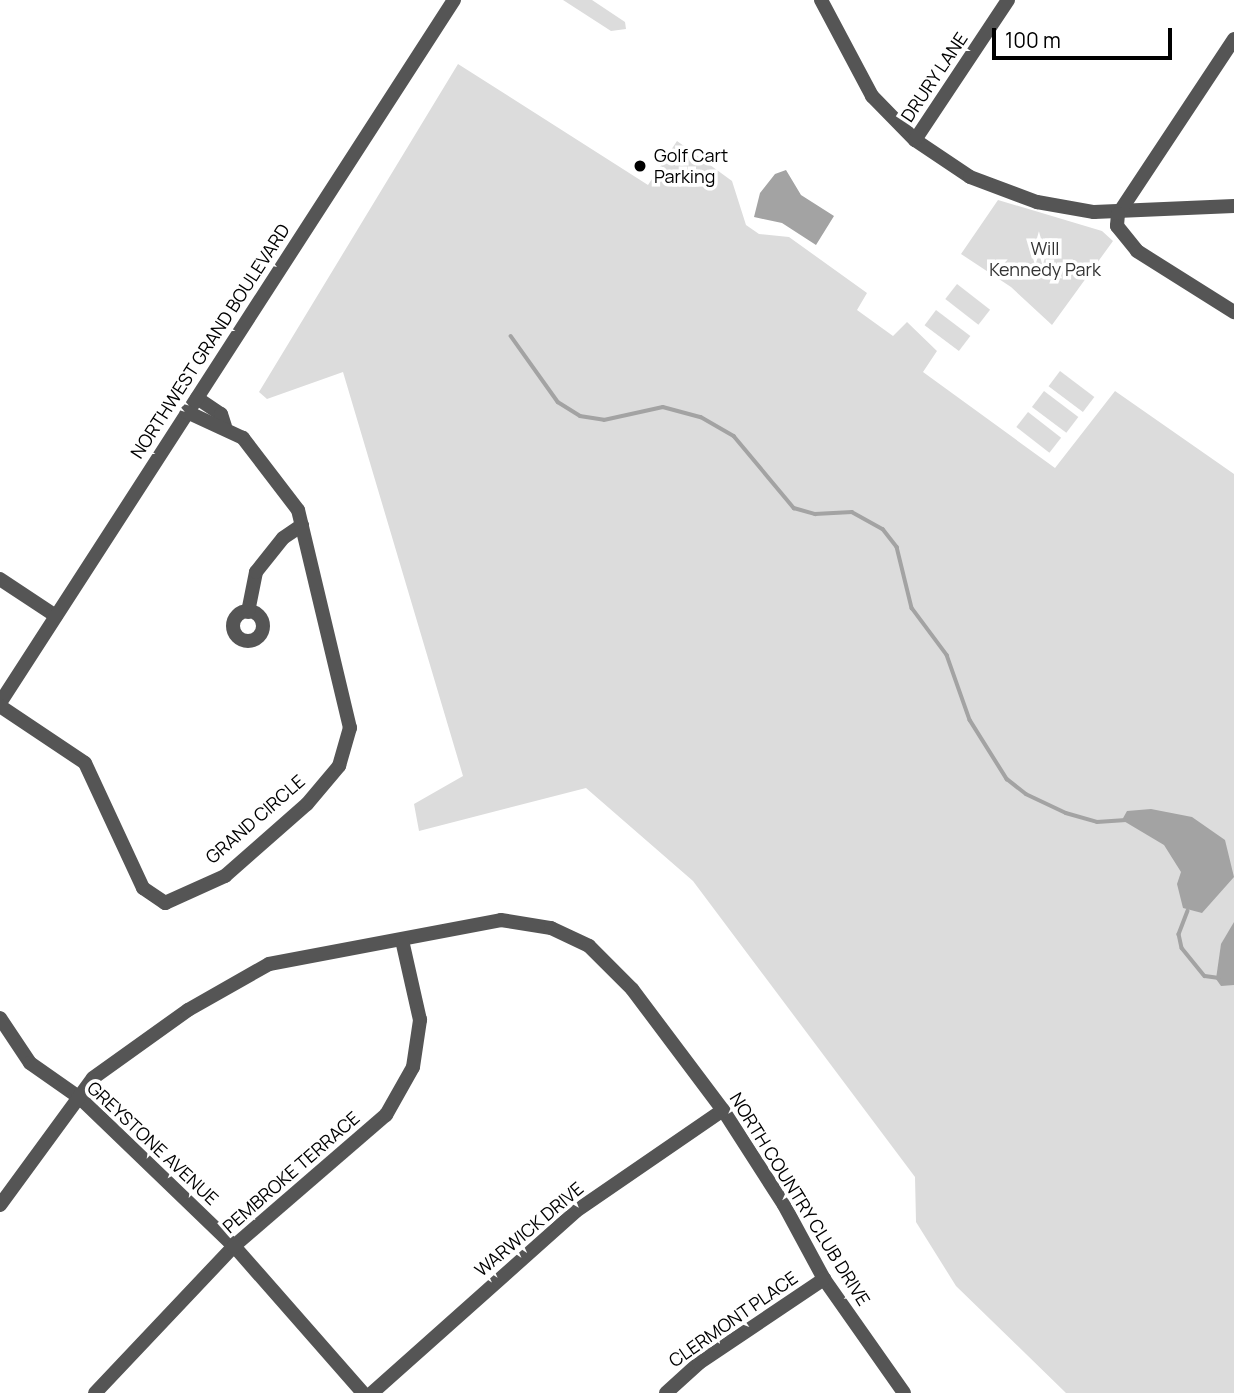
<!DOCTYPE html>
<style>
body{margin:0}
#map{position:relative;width:1234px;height:1393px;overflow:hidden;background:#fff;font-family:Manrope,sans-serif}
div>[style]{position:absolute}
.green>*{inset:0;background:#dcdcdc;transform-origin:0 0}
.water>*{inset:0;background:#a3a3a3}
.stream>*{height:3.5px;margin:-1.75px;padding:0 1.75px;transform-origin:1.75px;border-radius:1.75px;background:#a3a3a3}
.minor>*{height:14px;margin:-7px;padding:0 7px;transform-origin:7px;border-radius:7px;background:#555}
.minor>.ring{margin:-7px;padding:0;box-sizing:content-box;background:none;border:14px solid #555;border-radius:50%}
.dots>*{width:19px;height:19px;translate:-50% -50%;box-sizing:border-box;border:4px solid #fff;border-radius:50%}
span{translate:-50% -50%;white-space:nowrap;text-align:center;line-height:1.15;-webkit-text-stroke:7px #fff;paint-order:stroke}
.street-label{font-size:18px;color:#000}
.poi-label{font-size:18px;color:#000}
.left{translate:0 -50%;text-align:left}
.park-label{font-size:18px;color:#333}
.scale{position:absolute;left:992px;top:28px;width:180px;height:32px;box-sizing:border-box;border:4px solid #000;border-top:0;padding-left:9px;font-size:21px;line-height:24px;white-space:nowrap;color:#000;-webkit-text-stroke:5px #fff;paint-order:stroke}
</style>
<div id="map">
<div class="green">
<i style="clip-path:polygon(563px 0,592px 0,625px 22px,626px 29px,611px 31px)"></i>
<i style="clip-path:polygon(458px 64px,648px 185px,677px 141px,732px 181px,746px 225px,759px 234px,789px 237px,867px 293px,857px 310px,893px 336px,907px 322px,937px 351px,923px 372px,1055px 468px,1115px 391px,1234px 474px,1234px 1393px,1066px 1393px,956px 1286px,916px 1222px,915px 1177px,693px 881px,586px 788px,419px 831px,414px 804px,463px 776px,343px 372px,267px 399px,259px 392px)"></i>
<i style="clip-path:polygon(998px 200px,1102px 231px,1113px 241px,1052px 325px,1011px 287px,961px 254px)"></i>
<i style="left:957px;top:284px;width:42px;height:19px;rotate:38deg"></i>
<i style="left:936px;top:310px;width:43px;height:19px;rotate:37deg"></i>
<i style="left:1060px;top:371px;width:43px;height:19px;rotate:37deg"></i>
<i style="left:1044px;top:391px;width:43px;height:20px;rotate:37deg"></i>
<i style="left:1028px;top:412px;width:42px;height:19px;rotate:38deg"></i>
</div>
<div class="water">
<i style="clip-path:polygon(786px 170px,801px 195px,834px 216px,816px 245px,782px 223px,754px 217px,760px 193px,775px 174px)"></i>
<i style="clip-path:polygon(1151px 809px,1192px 817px,1225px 840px,1234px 877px,1202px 913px,1183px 908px,1177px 884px,1181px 872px,1164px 845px,1122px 820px,1127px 811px)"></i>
<i style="clip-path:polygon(1234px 922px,1234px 985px,1221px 986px,1216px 979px,1221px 944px)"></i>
</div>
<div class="stream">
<i style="left:511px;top:336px;width:81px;rotate:54.5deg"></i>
<i style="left:558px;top:402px;width:26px;rotate:32deg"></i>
<i style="left:580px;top:416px;width:24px;rotate:9deg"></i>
<i style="left:604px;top:420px;width:60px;rotate:-12.4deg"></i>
<i style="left:663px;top:407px;width:39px;rotate:15deg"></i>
<i style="left:701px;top:417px;width:38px;rotate:30deg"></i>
<i style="left:734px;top:436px;width:94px;rotate:50.2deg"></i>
<i style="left:794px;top:508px;width:22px;rotate:16deg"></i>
<i style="left:815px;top:514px;width:37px;rotate:-3deg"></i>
<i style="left:852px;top:512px;width:35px;rotate:29deg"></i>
<i style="left:883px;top:529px;width:23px;rotate:52deg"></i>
<i style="left:897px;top:547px;width:63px;rotate:76.2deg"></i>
<i style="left:912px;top:608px;width:59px;rotate:53.3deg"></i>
<i style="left:947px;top:655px;width:69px;rotate:70.5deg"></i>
<i style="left:970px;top:720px;width:70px;rotate:57.9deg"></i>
<i style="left:1007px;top:779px;width:24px;rotate:38deg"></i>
<i style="left:1026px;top:794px;width:44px;rotate:25.4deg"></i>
<i style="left:1066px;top:813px;width:32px;rotate:16deg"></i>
<i style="left:1097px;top:822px;width:29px;rotate:-4deg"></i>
<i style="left:1188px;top:911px;width:25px;rotate:111deg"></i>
<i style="left:1179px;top:934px;width:14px;rotate:78deg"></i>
<i style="left:1182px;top:948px;width:36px;rotate:51deg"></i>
<i style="left:1205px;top:976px;width:14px;rotate:8deg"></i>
</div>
<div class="minor">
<i style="left:821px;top:0;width:109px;rotate:62deg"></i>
<i style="left:872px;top:96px;width:62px;rotate:45.7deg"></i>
<i style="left:915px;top:140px;width:66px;rotate:33.9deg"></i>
<i style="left:970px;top:177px;width:72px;rotate:20.5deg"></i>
<i style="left:1037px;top:202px;width:58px;rotate:10deg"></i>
<i style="left:1094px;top:212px;width:140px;rotate:-2.5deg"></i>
<i style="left:1234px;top:39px;width:210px;rotate:123.5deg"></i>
<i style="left:1118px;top:214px;width:12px;rotate:95deg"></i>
<i style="left:1117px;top:226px;width:32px;rotate:51deg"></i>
<i style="left:1137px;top:251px;width:115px;rotate:32.2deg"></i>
<i style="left:915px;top:140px;width:168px;rotate:-56.4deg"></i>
<i style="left:197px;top:398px;width:29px;rotate:34deg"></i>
<i style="left:221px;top:414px;width:13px;rotate:72deg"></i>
<i style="left:0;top:579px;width:67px;rotate:33.5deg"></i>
<i class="ring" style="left:233px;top:611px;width:16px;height:16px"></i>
<i style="left:248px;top:612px;width:41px;rotate:-78.7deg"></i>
<i style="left:256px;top:572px;width:43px;rotate:-51.5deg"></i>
<i style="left:283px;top:538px;width:23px;rotate:-34deg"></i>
<i style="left:0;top:703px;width:837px;rotate:-57.15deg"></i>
<i style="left:0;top:706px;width:102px;rotate:33.8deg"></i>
<i style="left:85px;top:763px;width:138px;rotate:65.1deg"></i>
<i style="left:143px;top:888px;width:27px;rotate:34deg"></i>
<i style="left:165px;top:903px;width:66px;rotate:-24.2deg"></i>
<i style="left:225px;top:876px;width:109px;rotate:-41.3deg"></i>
<i style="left:307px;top:804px;width:50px;rotate:-49.9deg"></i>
<i style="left:339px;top:766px;width:40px;rotate:-74deg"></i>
<i style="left:350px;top:728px;width:224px;rotate:-103.4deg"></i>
<i style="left:298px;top:510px;width:91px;rotate:-127.4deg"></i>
<i style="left:243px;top:438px;width:62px;rotate:-155.1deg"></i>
<i style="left:0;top:1018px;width:54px;rotate:56.3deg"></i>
<i style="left:30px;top:1063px;width:61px;rotate:35deg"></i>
<i style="left:80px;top:1098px;width:214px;rotate:43.9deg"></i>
<i style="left:234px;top:1246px;width:196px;rotate:48.7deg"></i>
<i style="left:0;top:1205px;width:157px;rotate:-53.8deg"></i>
<i style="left:93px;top:1078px;width:117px;rotate:-35.6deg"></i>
<i style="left:188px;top:1010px;width:93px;rotate:-29.6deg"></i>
<i style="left:269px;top:964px;width:236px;rotate:-10.7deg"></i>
<i style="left:501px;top:920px;width:51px;rotate:9.1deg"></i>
<i style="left:551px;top:928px;width:42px;rotate:25.3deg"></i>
<i style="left:589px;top:946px;width:61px;rotate:45deg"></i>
<i style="left:632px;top:989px;width:151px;rotate:53.1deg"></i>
<i style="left:723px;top:1110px;width:113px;rotate:57.3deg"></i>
<i style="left:784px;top:1205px;width:84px;rotate:61.6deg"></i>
<i style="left:824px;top:1279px;width:139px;rotate:54.9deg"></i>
<i style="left:95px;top:1393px;width:202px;rotate:-46.6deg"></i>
<i style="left:234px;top:1246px;width:201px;rotate:-40.8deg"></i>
<i style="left:386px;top:1115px;width:55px;rotate:-60.6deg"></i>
<i style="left:413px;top:1067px;width:48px;rotate:-81.5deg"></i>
<i style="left:420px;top:1020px;width:82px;rotate:-102.7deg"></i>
<i style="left:372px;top:1393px;width:273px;rotate:-41.7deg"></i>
<i style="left:576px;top:1211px;width:178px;rotate:-34.5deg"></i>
<i style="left:666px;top:1393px;width:45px;rotate:-42.3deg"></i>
<i style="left:699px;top:1363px;width:151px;rotate:-33.9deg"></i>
</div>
<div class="dots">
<i style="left:640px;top:166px;background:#000"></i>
</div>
<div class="street-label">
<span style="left:934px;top:77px;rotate:-56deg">DRURY LANE</span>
<span style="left:210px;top:341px;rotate:-57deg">NORTHWEST GRAND BOULEVARD</span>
<span style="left:255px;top:819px;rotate:-41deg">GRAND CIRCLE</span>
<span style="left:153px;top:1143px;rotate:43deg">GREYSTONE AVENUE</span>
<span style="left:291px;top:1172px;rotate:-41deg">PEMBROKE TERRACE</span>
<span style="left:800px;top:1199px;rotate:58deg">NORTH COUNTRY CLUB DRIVE</span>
<span style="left:529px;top:1229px;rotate:-40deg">WARWICK DRIVE</span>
<span style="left:733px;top:1319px;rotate:-35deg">CLERMONT PLACE</span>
</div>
<div class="poi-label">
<span class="left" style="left:654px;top:166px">Golf Cart<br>Parking</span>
</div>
<div class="park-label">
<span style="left:1045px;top:259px">Will<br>Kennedy Park</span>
</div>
<div class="scale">100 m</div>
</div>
